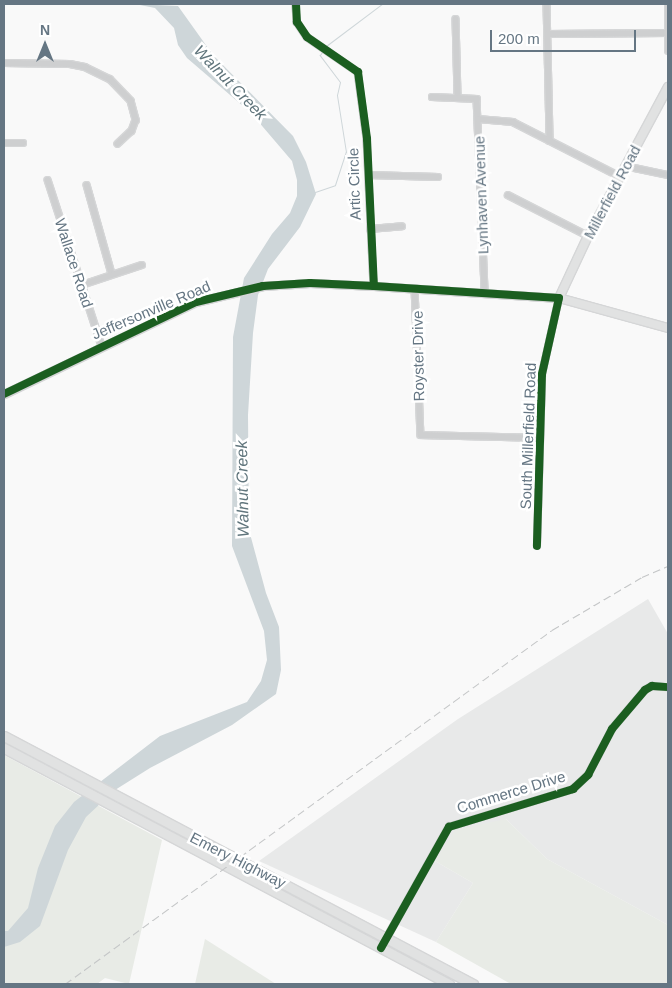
<!DOCTYPE html>
<style>
body{margin:0}
#map{position:relative;width:672px;height:988px;overflow:hidden;background:#f9f9f9;font-family:Helvetica,sans-serif}
div>[style]{position:absolute}
.built>*{inset:0;background:#e8e9e9}
.green>*{inset:0;background:#e8ebe6}
.water>*{inset:0;background:#ced6d9}
.stream>*{height:1px;margin:-0.5px;padding:0 0.5px;transform-origin:0.5px;border-radius:0.5px;background:#ced6d9}
.roads{filter:drop-shadow(1px 0 #d5d6d7) drop-shadow(-1px 0 #d5d6d7) drop-shadow(0 1px #d5d6d7) drop-shadow(0 -1px #d5d6d7)}
.minor>*{height:5.5px;margin:-2.75px;padding:0 2.75px;transform-origin:2.75px;border-radius:2.75px;background:#cecfd0}
.tertiary>*{height:7px;margin:-3.5px;padding:0 3.5px;transform-origin:3.5px;border-radius:3.5px;background:#cecfd0}
.secondary>*{height:8px;margin:-4px;padding:0 4px;transform-origin:4px;border-radius:4px;background:#e1e2e2}
.trunk>*{height:9px;margin:-4.5px;padding:0 4.5px;transform-origin:4.5px;border-radius:4.5px;background:#e1e2e2}
.rail>*{height:1px;margin-top:-0.5px;transform-origin:0;background:repeating-linear-gradient(90deg,#c3c5c6 0 8px,transparent 0 12px)}
.cycleway>*{height:8px;margin:-4px;padding:0 4px;transform-origin:4px;border-radius:4px;background:#1b5e20}
span{translate:-50% -50%;white-space:nowrap;text-align:center;line-height:1.15;-webkit-text-stroke:5px #fff;paint-order:stroke}
.street-label{font-size:15px;color:#657683}
.water-label{font-size:16px;color:#60757c;font-style:italic}
.frame{position:absolute;inset:0;border:5px solid #657683;pointer-events:none}
.north{position:absolute;left:20px;top:20px;width:50px;height:50px;-webkit-text-stroke:4px #fff;paint-order:stroke;rotate:0deg;font-size:14px;font-weight:700;line-height:20px;text-align:center;color:#657683}
.north::after{content:'';display:block;margin:auto;width:18px;height:22px;background:#657683;clip-path:polygon(50% 0,100% 100%,50% 72%,0 100%)}
.scale{position:absolute;left:490px;top:30px;width:146px;height:22px;box-sizing:border-box;border:2px solid #657683;border-top:0;padding-left:6px;font-size:15px;line-height:18px;white-space:nowrap;color:#657683;-webkit-text-stroke:4px #fff;paint-order:stroke}
</style>
<div id="map">
<div class="built">
<i style="clip-path:polygon(648px 599px,668px 634px,668px 925px,547px 859px,506px 819px,435px 861px,473px 883px,436px 942px,259px 861px,458px 719px)"></i>
</div>
<div class="green">
<i style="clip-path:polygon(4px 755px,162px 840px,129px 984px,105px 978px,97px 984px,4px 984px)"></i>
<i style="clip-path:polygon(506px 819px,547px 859px,668px 925px,668px 984px,511px 984px,436px 942px,473px 883px,435px 861px,455px 830px)"></i>
<i style="clip-path:polygon(205px 939px,276px 984px,195px 984px)"></i>
</div>
<div class="water">
<i style="clip-path:polygon(135px 4px,178px 6px,213px 55px,293px 136px,306px 162px,316px 194px,300px 227px,268px 269px,258px 295px,253px 333px,248px 415px,249px 530px,266px 593px,279px 627px,281px 670px,276px 694px,232px 725px,150px 768px,115px 790px,86px 817px,68px 850px,40px 926px,20px 942px,4px 947px,4px 931px,8px 931px,28px 908px,38px 868px,55px 826px,74px 802px,160px 736px,247px 702px,261px 681px,267px 660px,264px 631px,232px 546px,233px 337px,244px 278px,272px 234px,290px 213px,297px 196px,297px 180px,292px 161px,251px 113px,187px 58px,178px 45px,174px 28px,155px 8px)"></i>
</div>
<div class="stream">
<i style="left:326px;top:46px;width:70px;rotate:-36.9deg"></i>
<i style="left:315px;top:192px;width:21px;rotate:-19deg"></i>
<i style="left:335px;top:185px;width:35px;rotate:-72deg"></i>
<i style="left:346px;top:152px;width:58px;rotate:-99deg"></i>
<i style="left:337px;top:95px;width:13px;rotate:-77deg"></i>
<i style="left:340px;top:82px;width:34px;rotate:-127deg"></i>
<i style="left:320px;top:55px;width:4px;rotate:-56deg"></i>
</div>
<div class="roads">
<div class="minor">
<i style="left:296px;top:4px;width:18px;rotate:87deg"></i>
<i style="left:297px;top:22px;width:18px;rotate:56deg"></i>
<i style="left:307px;top:37px;width:62px;rotate:34.5deg"></i>
<i style="left:358px;top:72px;width:68px;rotate:82.3deg"></i>
<i style="left:367px;top:139px;width:147px;rotate:87.3deg"></i>
<i style="left:547px;top:4px;width:137px;rotate:88.7deg"></i>
<i style="left:456px;top:19px;width:78px;rotate:88.5deg"></i>
<i style="left:548px;top:34px;width:119px;rotate:-0.5deg"></i>
<i style="left:4px;top:63px;width:66px;rotate:0.9deg"></i>
<i style="left:70px;top:64px;width:15px;rotate:11deg"></i>
<i style="left:85px;top:67px;width:28px;rotate:26deg"></i>
<i style="left:110px;top:79px;width:30px;rotate:46deg"></i>
<i style="left:131px;top:101px;width:20px;rotate:75deg"></i>
<i style="left:136px;top:120px;width:12px;rotate:110deg"></i>
<i style="left:132px;top:131px;width:19px;rotate:137deg"></i>
<i style="left:432px;top:97px;width:45px;rotate:2.5deg"></i>
<i style="left:477px;top:99px;width:192px;rotate:87.6deg"></i>
<i style="left:478px;top:119px;width:35px;rotate:5deg"></i>
<i style="left:513px;top:122px;width:119px;rotate:27deg"></i>
<i style="left:4px;top:143px;width:19px"></i>
<i style="left:625px;top:166px;width:44px;rotate:11.8deg"></i>
<i style="left:368px;top:175px;width:70px;rotate:1.6deg"></i>
<i style="left:48px;top:180px;width:175px;rotate:72deg"></i>
<i style="left:87px;top:185px;width:92px;rotate:74.3deg"></i>
<i style="left:508px;top:195px;width:90px;rotate:27.1deg"></i>
<i style="left:370px;top:229px;width:32px;rotate:-5deg"></i>
<i style="left:82px;top:285px;width:63px;rotate:-18.4deg"></i>
<i style="left:415px;top:288px;width:147px;rotate:87.7deg"></i>
<i style="left:421px;top:435px;width:119px;rotate:1.4deg"></i>
<i style="left:537px;top:546px;width:172px;rotate:-88.3deg"></i>
<i style="left:542px;top:374px;width:78px;rotate:-77.4deg"></i>
<i style="left:381px;top:948px;width:139px;rotate:-60.7deg"></i>
<i style="left:449px;top:827px;width:130px;rotate:-17deg"></i>
<i style="left:573px;top:789px;width:21px;rotate:-43deg"></i>
<i style="left:588px;top:775px;width:52px;rotate:-62.4deg"></i>
<i style="left:612px;top:729px;width:51px;rotate:-49.8deg"></i>
<i style="left:645px;top:690px;width:8px;rotate:-30deg"></i>
<i style="left:652px;top:686px;width:16px;rotate:4deg"></i>
</div>
<div class="tertiary">
<i style="left:668px;top:4px;width:46px;rotate:90deg"></i>
<i style="left:4px;top:394px;width:213px;rotate:-25.6deg"></i>
<i style="left:196px;top:302px;width:69px;rotate:-13.4deg"></i>
<i style="left:263px;top:286px;width:47px;rotate:-3.7deg"></i>
<i style="left:310px;top:283px;width:64px;rotate:2.7deg"></i>
<i style="left:374px;top:286px;width:185px;rotate:3.7deg"></i>
</div>
<div class="secondary">
<i style="left:668px;top:87px;width:169px;rotate:118.2deg"></i>
<i style="left:588px;top:236px;width:68px;rotate:115.1deg"></i>
<i style="left:559px;top:298px;width:113px;rotate:15.4deg"></i>
</div>
<div class="trunk">
<i style="left:4px;top:736px;width:531px;rotate:27.87deg"></i>
<i style="left:4px;top:748px;width:504px;rotate:27.94deg"></i>
</div>
</div>
<div class="rail">
<i style="left:65px;top:984px;width:602px;rotate:-36.01deg"></i>
<i style="left:552px;top:630px;width:104px;rotate:-30.5deg"></i>
<i style="left:642px;top:577px;width:28px;rotate:-23deg"></i>
</div>
<div class="cycleway">
<i style="left:296px;top:4px;width:18px;rotate:87deg"></i>
<i style="left:297px;top:22px;width:18px;rotate:56deg"></i>
<i style="left:307px;top:37px;width:62px;rotate:34.5deg"></i>
<i style="left:358px;top:72px;width:68px;rotate:82.3deg"></i>
<i style="left:367px;top:139px;width:147px;rotate:87.3deg"></i>
<i style="left:4px;top:394px;width:213px;rotate:-25.6deg"></i>
<i style="left:196px;top:302px;width:69px;rotate:-13.4deg"></i>
<i style="left:263px;top:286px;width:47px;rotate:-3.7deg"></i>
<i style="left:310px;top:283px;width:64px;rotate:2.7deg"></i>
<i style="left:374px;top:286px;width:185px;rotate:3.7deg"></i>
<i style="left:559px;top:298px;width:78px;rotate:102.6deg"></i>
<i style="left:542px;top:374px;width:172px;rotate:91.7deg"></i>
<i style="left:381px;top:948px;width:139px;rotate:-60.7deg"></i>
<i style="left:449px;top:827px;width:130px;rotate:-17deg"></i>
<i style="left:573px;top:789px;width:21px;rotate:-43deg"></i>
<i style="left:588px;top:775px;width:52px;rotate:-62.4deg"></i>
<i style="left:612px;top:729px;width:51px;rotate:-49.8deg"></i>
<i style="left:645px;top:690px;width:8px;rotate:-30deg"></i>
<i style="left:652px;top:686px;width:16px;rotate:4deg"></i>
</div>
<div class="street-label">
<span style="left:354px;top:184px;rotate:-92deg">Artic Circle</span>
<span style="left:612px;top:192px;rotate:-62deg">Millerfield Road</span>
<span style="left:481px;top:195px;rotate:-92deg">Lynhaven Avenue</span>
<span style="left:74px;top:263px;rotate:72deg">Wallace Road</span>
<span style="left:151px;top:310px;rotate:-23deg">Jeffersonville Road</span>
<span style="left:418px;top:356px;rotate:-91deg">Royster Drive</span>
<span style="left:528px;top:436px;rotate:-88deg">South Millerfield Road</span>
<span style="left:511px;top:792px;rotate:-17deg">Commerce Drive</span>
<span style="left:238px;top:860px;rotate:27deg">Emery Highway</span>
</div>
<div class="water-label">
<span style="left:230px;top:83px;rotate:46deg">Walnut Creek</span>
<span style="left:243px;top:489px;rotate:-91deg">Walnut Creek</span>
</div>
<div class="frame"></div>
<div class="north">N</div>
<div class="scale">200 m</div>
</div>
